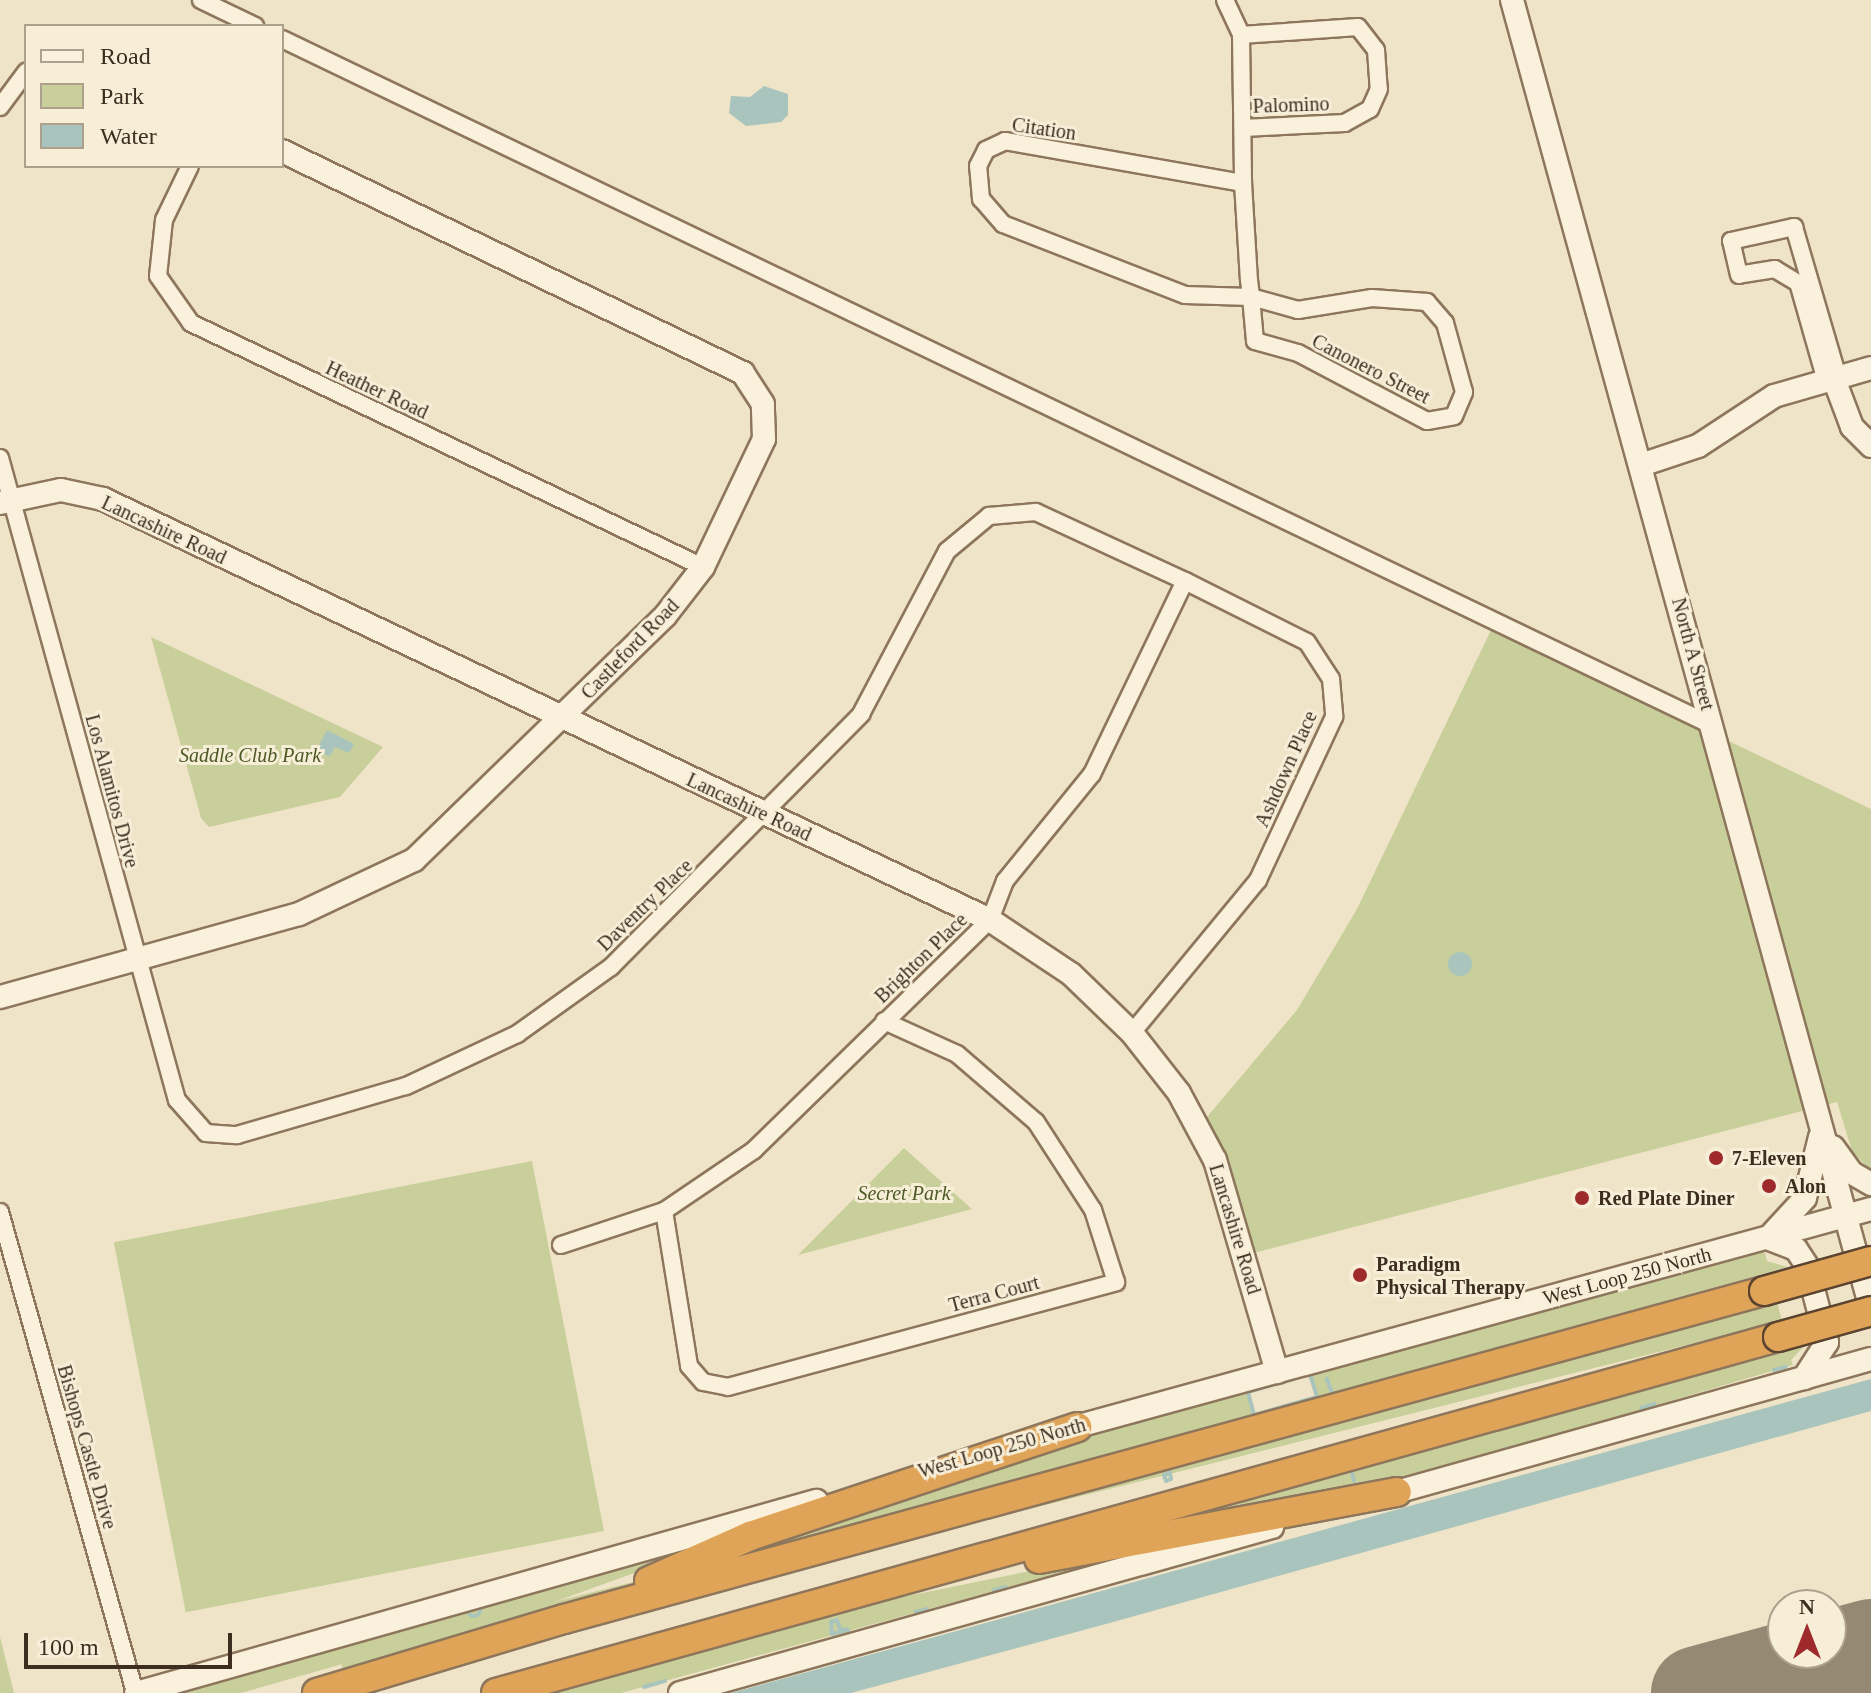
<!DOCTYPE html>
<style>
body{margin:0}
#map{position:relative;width:1871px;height:1693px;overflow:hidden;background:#f0e4c8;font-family:Georgia,serif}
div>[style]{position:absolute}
.green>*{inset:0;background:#c9cf9b;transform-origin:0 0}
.water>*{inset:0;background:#a9c4bc}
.round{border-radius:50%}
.stream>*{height:4px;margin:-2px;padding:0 2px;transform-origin:2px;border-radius:2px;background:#a9c4bc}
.stream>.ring{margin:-2px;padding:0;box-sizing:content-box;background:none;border:4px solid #a9c4bc;border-radius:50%}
.runway>*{height:94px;margin:-47px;padding:0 47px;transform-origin:47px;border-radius:47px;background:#968974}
.roads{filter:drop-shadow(2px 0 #8d765c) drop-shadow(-2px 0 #8d765c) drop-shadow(0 2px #8d765c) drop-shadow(0 -2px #8d765c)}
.street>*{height:16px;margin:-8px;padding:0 8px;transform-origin:8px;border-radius:8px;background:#faf1dc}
.secondary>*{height:22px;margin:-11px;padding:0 11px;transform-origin:11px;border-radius:11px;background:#faf1dc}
.highway>*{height:28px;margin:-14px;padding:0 14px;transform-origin:14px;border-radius:14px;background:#e0a458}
.bridges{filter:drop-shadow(2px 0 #5b4430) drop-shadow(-2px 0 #5b4430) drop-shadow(0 2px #5b4430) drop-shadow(0 -2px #5b4430)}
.highway-bridge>*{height:28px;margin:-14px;padding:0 14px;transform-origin:14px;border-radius:14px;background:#e0a458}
.dots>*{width:22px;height:22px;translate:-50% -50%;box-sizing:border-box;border:4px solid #f7eed8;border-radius:50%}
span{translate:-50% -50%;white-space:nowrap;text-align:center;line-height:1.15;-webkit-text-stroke:6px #f7eed8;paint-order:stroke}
.street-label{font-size:20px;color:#3d2e20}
.park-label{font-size:20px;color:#4d5a26;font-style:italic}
.poi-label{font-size:20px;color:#3d2e20;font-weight:700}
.left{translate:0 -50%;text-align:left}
.legend{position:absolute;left:24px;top:24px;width:260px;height:144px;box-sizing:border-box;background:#f7eed8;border:2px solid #ada18e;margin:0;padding:10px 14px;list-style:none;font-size:24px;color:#3d2e20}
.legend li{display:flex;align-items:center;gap:16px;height:40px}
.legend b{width:40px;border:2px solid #ada18e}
.north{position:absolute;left:1767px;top:1589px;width:80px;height:80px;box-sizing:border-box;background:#f7eed8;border:2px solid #ada18e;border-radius:50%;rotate:0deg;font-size:22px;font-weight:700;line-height:32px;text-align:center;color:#3d2e20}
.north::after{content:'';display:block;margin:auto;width:28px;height:36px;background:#9e2a2b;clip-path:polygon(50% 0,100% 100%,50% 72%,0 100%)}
.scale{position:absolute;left:24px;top:1633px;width:208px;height:36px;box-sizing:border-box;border:4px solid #3d2e20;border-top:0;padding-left:10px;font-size:24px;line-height:28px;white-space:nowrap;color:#3d2e20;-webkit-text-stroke:6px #f7eed8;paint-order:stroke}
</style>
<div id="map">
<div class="green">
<i style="clip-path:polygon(1492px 628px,1871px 809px,1871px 1171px,1852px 1151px,1837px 1102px,1254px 1253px,1207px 1117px,1297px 1010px,1357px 909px)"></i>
<i style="clip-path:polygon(151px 637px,383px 747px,340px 797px,209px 827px,201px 818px)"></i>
<i style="clip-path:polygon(904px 1148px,972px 1209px,798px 1255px)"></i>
<i style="left:532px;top:1161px;width:377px;height:426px;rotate:79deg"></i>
<i style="clip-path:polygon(1764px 1249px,1767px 1261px,1788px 1267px,1317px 1397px,1310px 1374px)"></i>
<i style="left:1776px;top:1297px;width:25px;height:1481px;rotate:76deg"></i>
<i style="clip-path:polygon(1809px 1341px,1791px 1360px,1793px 1365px,1500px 1451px,1332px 1496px,1170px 1523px)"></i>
<i style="clip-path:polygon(1248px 1392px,1254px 1415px,751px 1554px,748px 1546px,1001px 1458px)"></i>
<i style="clip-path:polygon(728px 1539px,535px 1609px,241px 1693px,165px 1693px)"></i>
<i style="clip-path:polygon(1084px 1560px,1084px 1566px,1032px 1581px,621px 1693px,543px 1693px,848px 1608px)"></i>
<i style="clip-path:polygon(0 1637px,14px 1693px,0 1693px)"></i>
</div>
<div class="water">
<i style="clip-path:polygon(764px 86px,788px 94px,788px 115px,781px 122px,746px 126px,729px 113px,731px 96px,750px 97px)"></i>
<i style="clip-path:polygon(327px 730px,354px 744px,349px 753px,335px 747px,330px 756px,315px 752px)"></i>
<i class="round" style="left:1448px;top:952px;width:24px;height:24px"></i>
<i style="clip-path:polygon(1871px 1379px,1871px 1411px,1106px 1624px,851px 1693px,731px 1693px)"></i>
</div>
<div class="stream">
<i style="left:1489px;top:1325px;width:36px;rotate:-16deg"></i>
<i style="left:1774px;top:1370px;width:12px;rotate:-14deg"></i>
<i style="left:1310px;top:1374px;width:24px;rotate:73deg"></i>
<i style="left:1317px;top:1397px;width:66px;rotate:164.1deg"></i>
<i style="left:1254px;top:1415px;width:24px;rotate:-105deg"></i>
<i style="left:1248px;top:1392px;width:65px;rotate:-16.2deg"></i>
<i style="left:1327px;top:1379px;width:15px;rotate:70deg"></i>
<i style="left:1641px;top:1408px;width:14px;rotate:-17deg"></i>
<i style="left:1134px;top:1423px;width:13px;rotate:-18deg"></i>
<i style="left:1500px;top:1451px;width:14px;rotate:-17deg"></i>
<i style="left:1351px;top:1468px;width:13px;rotate:77deg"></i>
<i style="left:1170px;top:1473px;width:6px;rotate:81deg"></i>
<i style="left:1171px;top:1479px;width:5px;rotate:158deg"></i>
<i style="left:1166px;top:1481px;width:6px;rotate:-108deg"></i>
<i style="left:1164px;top:1475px;width:6px;rotate:-18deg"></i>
<i style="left:994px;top:1590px;width:12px;rotate:-14deg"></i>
<i class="ring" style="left:468px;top:1604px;width:8px;height:8px"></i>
<i style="left:916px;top:1612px;width:11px;rotate:-15deg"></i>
<i style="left:837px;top:1620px;width:9px;rotate:72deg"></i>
<i style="left:840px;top:1629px;width:8px;rotate:7deg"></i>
<i style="left:848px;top:1630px;width:16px;rotate:166deg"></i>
<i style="left:832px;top:1634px;width:12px;rotate:-95deg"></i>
<i style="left:831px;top:1622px;width:6px;rotate:-18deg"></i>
<i style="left:644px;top:1687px;width:22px;rotate:-16deg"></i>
</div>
<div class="runway">
<i style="left:1698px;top:1693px;width:179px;rotate:-15.2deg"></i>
</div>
<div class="roads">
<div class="street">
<i style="left:201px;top:0;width:60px;rotate:25.7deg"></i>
<i style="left:1225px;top:0;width:38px;rotate:65deg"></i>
<i style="left:1241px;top:35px;width:148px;rotate:89.2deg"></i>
<i style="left:1243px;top:183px;width:97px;rotate:86.5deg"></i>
<i style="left:1249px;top:280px;width:17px;rotate:83deg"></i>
<i style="left:1251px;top:297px;width:44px;rotate:84.8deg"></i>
<i style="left:1255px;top:341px;width:45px;rotate:15.6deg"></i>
<i style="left:1298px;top:353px;width:146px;rotate:27.8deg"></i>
<i style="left:1427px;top:421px;width:27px;rotate:-10deg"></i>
<i style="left:1454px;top:416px;width:26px;rotate:-67deg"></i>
<i style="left:1464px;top:392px;width:72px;rotate:-105.4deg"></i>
<i style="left:1445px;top:323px;width:28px;rotate:-131deg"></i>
<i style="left:1427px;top:302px;width:55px;rotate:-175.8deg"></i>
<i style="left:1372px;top:298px;width:75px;rotate:170.8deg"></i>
<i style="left:1298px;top:310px;width:49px;rotate:-164.5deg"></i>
<i style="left:1251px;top:297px;width:66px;rotate:-178.3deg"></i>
<i style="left:1185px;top:295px;width:195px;rotate:-158.7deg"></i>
<i style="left:1003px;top:224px;width:33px;rotate:-131deg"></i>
<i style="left:981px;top:199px;width:33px;rotate:-95deg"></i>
<i style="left:978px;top:166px;width:18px;rotate:-63deg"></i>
<i style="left:986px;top:150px;width:21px;rotate:-25deg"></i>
<i style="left:1005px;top:141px;width:242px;rotate:10deg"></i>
<i style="left:1241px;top:35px;width:117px;rotate:-3.9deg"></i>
<i style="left:1358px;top:27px;width:29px;rotate:52deg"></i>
<i style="left:1376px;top:50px;width:39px;rotate:86deg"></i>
<i style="left:1379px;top:89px;width:22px;rotate:114deg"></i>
<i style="left:1370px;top:109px;width:29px;rotate:151deg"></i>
<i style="left:1345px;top:123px;width:102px;rotate:177.2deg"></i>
<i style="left:282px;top:39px;width:1587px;rotate:25.64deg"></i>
<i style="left:0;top:107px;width:44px;rotate:-53.4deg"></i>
<i style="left:190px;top:166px;width:60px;rotate:115.7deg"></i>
<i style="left:164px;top:220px;width:56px;rotate:96.1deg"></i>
<i style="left:158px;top:276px;width:57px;rotate:54.9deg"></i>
<i style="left:191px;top:323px;width:567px;rotate:25.48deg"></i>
<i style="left:1826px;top:381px;width:102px;rotate:-105.9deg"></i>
<i style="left:1798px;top:283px;width:27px;rotate:-149deg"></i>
<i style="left:1775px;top:269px;width:36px;rotate:171deg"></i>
<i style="left:1739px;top:275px;width:35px;rotate:-103deg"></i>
<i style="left:1731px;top:241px;width:65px;rotate:-12.5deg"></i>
<i style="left:1794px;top:227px;width:156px;rotate:73.7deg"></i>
<i style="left:0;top:458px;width:666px;rotate:74.59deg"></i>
<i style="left:177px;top:1100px;width:44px;rotate:48.7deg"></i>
<i style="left:206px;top:1133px;width:31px;rotate:4deg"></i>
<i style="left:237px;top:1135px;width:176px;rotate:-16.2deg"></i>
<i style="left:406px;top:1086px;width:123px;rotate:-25.1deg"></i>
<i style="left:517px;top:1034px;width:115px;rotate:-35.5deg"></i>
<i style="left:611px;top:967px;width:356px;rotate:-45.3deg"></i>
<i style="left:861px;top:714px;width:184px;rotate:-62.2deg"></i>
<i style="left:947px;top:551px;width:55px;rotate:-39.8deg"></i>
<i style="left:989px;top:516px;width:47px;rotate:-4.9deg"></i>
<i style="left:1036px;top:512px;width:164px;rotate:24.8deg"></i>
<i style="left:1185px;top:581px;width:136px;rotate:26.6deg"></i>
<i style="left:1307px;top:642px;width:44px;rotate:57deg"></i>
<i style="left:1331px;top:679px;width:38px;rotate:85deg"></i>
<i style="left:1334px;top:717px;width:180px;rotate:115deg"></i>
<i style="left:1258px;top:880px;width:198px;rotate:129.5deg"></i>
<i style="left:664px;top:1211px;width:157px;rotate:80.8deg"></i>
<i style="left:689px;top:1366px;width:21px;rotate:49deg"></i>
<i style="left:703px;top:1382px;width:25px;rotate:11deg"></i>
<i style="left:728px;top:1387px;width:402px;rotate:-15.1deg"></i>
<i style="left:1116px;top:1282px;width:76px;rotate:-107.7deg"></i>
<i style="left:1093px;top:1210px;width:105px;rotate:-122.9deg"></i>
<i style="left:1036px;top:1122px;width:104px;rotate:-139.3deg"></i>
<i style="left:957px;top:1054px;width:80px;rotate:-155.7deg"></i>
<i style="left:0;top:1212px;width:500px;rotate:74.3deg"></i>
<i style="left:561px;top:1245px;width:108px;rotate:-18.3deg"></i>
<i style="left:664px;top:1211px;width:109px;rotate:-34.1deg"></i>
<i style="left:754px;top:1150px;width:330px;rotate:-44.3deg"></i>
<i style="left:990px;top:920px;width:42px;rotate:-69deg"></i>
<i style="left:1005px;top:881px;width:138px;rotate:-50.9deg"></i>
<i style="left:1092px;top:774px;width:214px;rotate:-64.3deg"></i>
</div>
<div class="secondary">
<i style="left:1512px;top:0;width:1357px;rotate:74.66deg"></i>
<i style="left:1834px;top:379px;width:51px;rotate:69.4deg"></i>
<i style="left:1852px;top:427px;width:27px;rotate:45deg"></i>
<i style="left:1641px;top:465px;width:60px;rotate:-18.4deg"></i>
<i style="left:1698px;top:446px;width:91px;rotate:-33.3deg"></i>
<i style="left:1774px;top:396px;width:101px;rotate:-16.1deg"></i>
<i style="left:0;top:503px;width:62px;rotate:-12deg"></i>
<i style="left:61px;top:490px;width:43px;rotate:12.1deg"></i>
<i style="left:103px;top:499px;width:982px;rotate:25.39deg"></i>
<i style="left:990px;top:920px;width:97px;rotate:33.7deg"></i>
<i style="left:1071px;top:974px;width:85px;rotate:44deg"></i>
<i style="left:1132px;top:1033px;width:76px;rotate:51.9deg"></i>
<i style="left:1179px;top:1093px;width:76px;rotate:61.8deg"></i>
<i style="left:1215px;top:1160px;width:221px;rotate:73.7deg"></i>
<i style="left:0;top:997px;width:310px;rotate:-15.5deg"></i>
<i style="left:299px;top:914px;width:127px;rotate:-25.2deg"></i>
<i style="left:414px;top:860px;width:350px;rotate:-44.2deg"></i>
<i style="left:665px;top:616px;width:62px;rotate:-52.2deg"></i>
<i style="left:703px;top:567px;width:142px;rotate:-64.5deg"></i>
<i style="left:764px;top:439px;width:35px;rotate:-92deg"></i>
<i style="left:763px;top:404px;width:37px;rotate:-123deg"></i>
<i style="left:743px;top:373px;width:512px;rotate:-154.29deg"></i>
<i style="left:1833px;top:1147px;width:32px;rotate:54deg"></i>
<i style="left:1852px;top:1173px;width:22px;rotate:30deg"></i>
<i style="left:1771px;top:1235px;width:50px;rotate:-47.4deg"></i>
<i style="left:1805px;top:1198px;width:63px;rotate:-76.2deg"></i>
<i style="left:1767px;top:1238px;width:31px;rotate:21deg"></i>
<i style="left:1796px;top:1249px;width:20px;rotate:57deg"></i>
<i style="left:1807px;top:1266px;width:79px;rotate:75.3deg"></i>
<i style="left:1827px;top:1342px;width:43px;rotate:122.6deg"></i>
<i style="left:1064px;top:1430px;width:837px;rotate:-15.32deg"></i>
<i style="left:1382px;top:1496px;width:508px;rotate:-15.65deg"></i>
<i style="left:136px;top:1693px;width:707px;rotate:-15.77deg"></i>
<i style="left:680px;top:1693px;width:615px;rotate:-15.66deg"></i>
</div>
<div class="highway">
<i style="left:1039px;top:1559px;width:364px;rotate:-10.6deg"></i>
<i style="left:649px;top:1581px;width:111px;rotate:-24deg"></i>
<i style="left:750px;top:1536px;width:345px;rotate:-18.4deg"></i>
<i style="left:317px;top:1693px;width:258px;rotate:-16.7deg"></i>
<i style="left:564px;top:1619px;width:1244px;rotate:-15.29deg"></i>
<i style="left:496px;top:1693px;width:1331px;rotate:-15.52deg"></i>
</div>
</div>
<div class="bridges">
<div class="highway-bridge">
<i style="left:1764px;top:1291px;width:111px;rotate:-15.7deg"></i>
<i style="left:1778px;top:1337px;width:97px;rotate:-15.6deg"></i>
</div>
</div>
<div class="dots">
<i style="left:1716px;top:1158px;background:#9e2a2b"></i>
<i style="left:1769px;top:1186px;background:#9e2a2b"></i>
<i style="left:1582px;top:1198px;background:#9e2a2b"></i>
<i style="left:1360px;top:1275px;background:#9e2a2b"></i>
</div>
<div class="street-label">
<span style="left:1291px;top:105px;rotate:-2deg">Palomino</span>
<span style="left:1044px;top:129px;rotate:8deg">Citation</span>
<span style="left:1371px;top:369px;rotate:27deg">Canonero Street</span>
<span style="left:377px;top:390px;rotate:25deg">Heather Road</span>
<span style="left:164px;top:530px;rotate:25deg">Lancashire Road</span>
<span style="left:630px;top:649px;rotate:-46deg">Castleford Road</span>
<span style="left:1693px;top:654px;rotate:75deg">North A Street</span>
<span style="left:1286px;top:769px;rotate:-66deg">Ashdown Place</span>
<span style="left:112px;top:791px;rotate:75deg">Los Alamitos Drive</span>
<span style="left:749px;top:807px;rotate:25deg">Lancashire Road</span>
<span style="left:645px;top:905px;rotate:-44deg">Daventry Place</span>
<span style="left:921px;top:958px;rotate:-44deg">Brighton Place</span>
<span style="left:1235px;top:1229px;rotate:73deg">Lancashire Road</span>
<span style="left:1627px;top:1276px;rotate:-15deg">West Loop 250 North</span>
<span style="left:994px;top:1294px;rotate:-15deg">Terra Court</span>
<span style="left:87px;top:1447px;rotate:74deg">Bishops Castle Drive</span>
<span style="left:1002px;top:1448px;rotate:-16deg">West Loop 250 North</span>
</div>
<div class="park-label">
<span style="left:250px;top:755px">Saddle Club Park</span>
<span style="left:904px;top:1193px">Secret Park</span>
</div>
<div class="poi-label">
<span class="left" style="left:1732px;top:1158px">7-Eleven</span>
<span class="left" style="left:1785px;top:1186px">Alon</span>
<span class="left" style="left:1598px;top:1198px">Red Plate Diner</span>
<span class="left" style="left:1376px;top:1276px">Paradigm<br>Physical Therapy</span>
</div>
<ul class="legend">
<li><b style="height:10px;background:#faf1dc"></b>Road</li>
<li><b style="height:22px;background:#c9cf9b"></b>Park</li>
<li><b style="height:22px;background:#a9c4bc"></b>Water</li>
</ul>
<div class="north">N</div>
<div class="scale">100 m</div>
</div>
